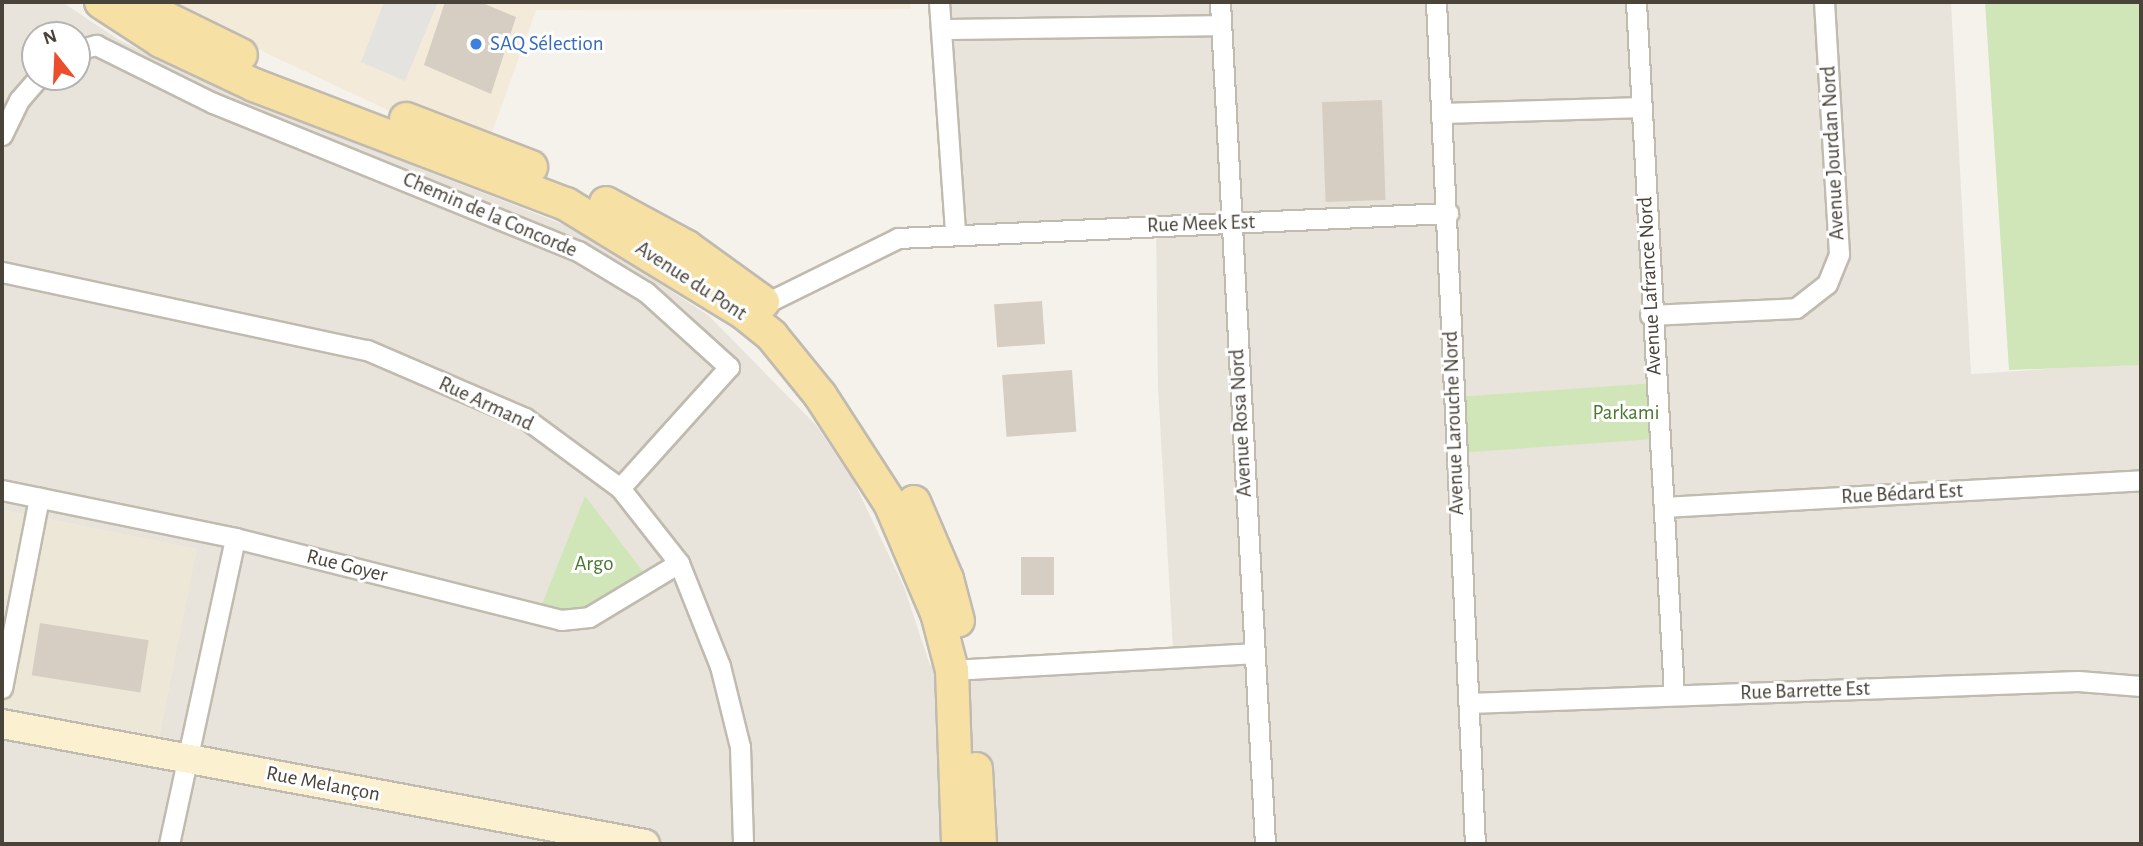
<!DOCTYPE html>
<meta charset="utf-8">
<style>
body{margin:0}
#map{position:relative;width:2143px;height:846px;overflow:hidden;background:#f5f2ec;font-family:"Alegreya Sans",sans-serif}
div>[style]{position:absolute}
.residential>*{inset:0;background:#e8e4db}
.commercial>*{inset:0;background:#f4eada}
.education>*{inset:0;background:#ede7d7}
.green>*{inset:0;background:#d1e6b8;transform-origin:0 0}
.parking>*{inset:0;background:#e4e3e0}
.building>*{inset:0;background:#d6cec2;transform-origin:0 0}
.roads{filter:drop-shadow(2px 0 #c0baaf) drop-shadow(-2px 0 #c0baaf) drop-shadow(0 2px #c0baaf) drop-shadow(0 -2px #c0baaf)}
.street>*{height:19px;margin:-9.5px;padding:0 9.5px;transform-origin:9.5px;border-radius:9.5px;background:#fff}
.secondary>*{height:28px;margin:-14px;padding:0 14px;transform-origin:14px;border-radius:14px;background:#fbf1d0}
.primary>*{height:32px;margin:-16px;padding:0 16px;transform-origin:16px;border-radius:16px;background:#f7e0a3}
.dots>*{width:19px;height:19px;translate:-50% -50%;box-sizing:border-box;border:4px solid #fff;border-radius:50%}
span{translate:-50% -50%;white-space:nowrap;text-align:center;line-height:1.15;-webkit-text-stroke:6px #fff;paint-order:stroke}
.shop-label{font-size:21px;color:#366cbe}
.left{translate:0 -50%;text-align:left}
.street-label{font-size:21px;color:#49433a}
.park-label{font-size:21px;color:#4a7830}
.frame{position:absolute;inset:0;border:4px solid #49433a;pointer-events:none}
.north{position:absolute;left:21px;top:21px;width:70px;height:70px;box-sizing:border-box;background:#fff;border:2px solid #b6b4b0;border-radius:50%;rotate:342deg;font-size:19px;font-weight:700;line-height:28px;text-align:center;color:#49433a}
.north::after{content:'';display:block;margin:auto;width:24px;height:32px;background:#eb4d2d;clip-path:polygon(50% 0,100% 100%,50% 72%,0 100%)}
</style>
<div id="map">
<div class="residential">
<i style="clip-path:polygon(evenodd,2px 2px,62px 2px,119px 40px,243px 99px,580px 231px,709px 316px,816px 425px,854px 482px,904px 587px,930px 665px,1173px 648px,1158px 387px,1156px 220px,954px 229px,937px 2px,1951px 2px,1971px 374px,2141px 363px,2141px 844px,2px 844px,2px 706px,159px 737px,196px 549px,2px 510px,2px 2px,35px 35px,77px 35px,77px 77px,35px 77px,35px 35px)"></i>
</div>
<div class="commercial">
<i style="clip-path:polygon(172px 2px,910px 2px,911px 9px,536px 10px,484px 155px,268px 54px)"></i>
</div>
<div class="education">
<i style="clip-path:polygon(2px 510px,197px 549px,159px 737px,2px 706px)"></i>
</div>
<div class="green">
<i style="clip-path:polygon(1985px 2px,2141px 2px,2141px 365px,2009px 370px)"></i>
<i style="left:1655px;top:383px;width:56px;height:204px;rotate:86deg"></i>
<i style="clip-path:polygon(585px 496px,645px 574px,576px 615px,540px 609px)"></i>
</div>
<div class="parking">
<i style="clip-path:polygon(384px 2px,438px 2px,405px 81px,361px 62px)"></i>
</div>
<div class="building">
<i style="clip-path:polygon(445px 2px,480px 2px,516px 17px,491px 94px,424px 65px)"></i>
<i style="left:1382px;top:100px;width:100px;height:60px;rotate:88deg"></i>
<i style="left:1042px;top:301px;width:43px;height:48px;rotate:86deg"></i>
<i style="left:1072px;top:370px;width:62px;height:70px;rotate:86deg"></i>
<i style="left:1021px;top:557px;width:33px;height:38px"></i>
<i style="left:40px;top:623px;width:110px;height:53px;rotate:9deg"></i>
</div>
<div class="roads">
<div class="street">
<i style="left:939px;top:2px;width:230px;rotate:86deg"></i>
<i style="left:1220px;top:2px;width:843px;rotate:86.94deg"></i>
<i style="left:1436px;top:2px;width:843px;rotate:87.35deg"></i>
<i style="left:1636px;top:2px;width:694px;rotate:86.86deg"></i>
<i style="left:941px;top:29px;width:280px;rotate:-0.8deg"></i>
<i style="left:77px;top:50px;width:20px;rotate:-15deg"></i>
<i style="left:96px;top:45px;width:131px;rotate:26.4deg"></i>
<i style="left:213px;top:103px;width:394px;rotate:22.1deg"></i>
<i style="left:578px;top:251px;width:79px;rotate:31.1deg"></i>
<i style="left:646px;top:292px;width:112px;rotate:42.1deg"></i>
<i style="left:729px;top:367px;width:163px;rotate:132deg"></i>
<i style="left:1443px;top:113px;width:199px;rotate:-1.7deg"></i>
<i style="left:2px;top:135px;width:39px;rotate:-64deg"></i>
<i style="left:19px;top:100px;width:30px;rotate:-49deg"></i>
<i style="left:2px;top:272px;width:373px;rotate:12.1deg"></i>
<i style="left:367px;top:350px;width:172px;rotate:23.3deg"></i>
<i style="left:525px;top:418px;width:118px;rotate:36.4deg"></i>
<i style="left:620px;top:488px;width:95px;rotate:51.8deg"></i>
<i style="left:679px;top:563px;width:111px;rotate:68.3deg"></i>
<i style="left:720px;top:666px;width:83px;rotate:76.1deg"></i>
<i style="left:740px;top:747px;width:97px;rotate:88.2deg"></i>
<i style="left:756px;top:308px;width:158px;rotate:-26.2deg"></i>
<i style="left:898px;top:238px;width:551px;rotate:-2.6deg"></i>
<i style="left:1650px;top:315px;width:146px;rotate:-2.7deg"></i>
<i style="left:1796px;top:308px;width:39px;rotate:-38deg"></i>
<i style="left:1827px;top:284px;width:32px;rotate:-68deg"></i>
<i style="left:1839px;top:254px;width:252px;rotate:-93.4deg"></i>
<i style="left:2px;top:490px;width:238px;rotate:11.6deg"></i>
<i style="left:235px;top:538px;width:336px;rotate:14.1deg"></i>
<i style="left:561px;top:620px;width:28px;rotate:-6deg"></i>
<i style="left:589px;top:617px;width:105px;rotate:-31deg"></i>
<i style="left:1664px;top:507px;width:478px;rotate:-3.2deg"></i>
<i style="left:952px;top:670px;width:300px;rotate:-3.2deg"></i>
<i style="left:2px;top:688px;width:194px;rotate:-79deg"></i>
<i style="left:1469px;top:703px;width:609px;rotate:-2.07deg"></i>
<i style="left:2078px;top:681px;width:63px;rotate:4.5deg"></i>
<i style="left:169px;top:844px;width:313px;rotate:-77.8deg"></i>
</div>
<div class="secondary">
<i style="left:2px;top:724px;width:654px;rotate:10.57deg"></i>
</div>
<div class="primary">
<i style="left:101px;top:2px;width:72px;rotate:33deg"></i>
<i style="left:161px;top:41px;width:103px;rotate:25.3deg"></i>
<i style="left:254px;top:85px;width:334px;rotate:20.9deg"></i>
<i style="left:566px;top:204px;width:209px;rotate:31.5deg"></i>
<i style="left:744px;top:313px;width:36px;rotate:39deg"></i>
<i style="left:772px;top:336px;width:76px;rotate:50.9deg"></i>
<i style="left:820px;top:395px;width:129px;rotate:57.1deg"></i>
<i style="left:890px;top:503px;width:120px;rotate:66.9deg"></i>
<i style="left:937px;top:613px;width:59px;rotate:75.3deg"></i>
<i style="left:952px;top:670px;width:174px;rotate:88deg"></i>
<i style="left:133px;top:2px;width:120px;rotate:26.1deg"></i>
<i style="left:406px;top:119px;width:134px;rotate:21deg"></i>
<i style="left:606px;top:203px;width:92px;rotate:28.5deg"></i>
<i style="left:687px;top:247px;width:94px;rotate:35.9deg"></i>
<i style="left:914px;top:502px;width:84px;rotate:66.8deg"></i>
<i style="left:947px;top:579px;width:43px;rotate:75.3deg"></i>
<i style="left:976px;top:769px;width:75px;rotate:86.9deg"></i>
</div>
</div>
<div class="dots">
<i style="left:476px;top:44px;background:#3f7fe0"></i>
</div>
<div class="shop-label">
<span class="left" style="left:490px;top:44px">SAQ Sélection</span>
</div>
<div class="street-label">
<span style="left:1833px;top:153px;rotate:-93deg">Avenue Jourdan Nord</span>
<span style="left:490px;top:215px;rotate:23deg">Chemin de la Concorde</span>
<span style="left:1201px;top:224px;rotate:-2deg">Rue Meek Est</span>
<span style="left:691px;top:281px;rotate:33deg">Avenue du Pont</span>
<span style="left:1650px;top:286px;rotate:-93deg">Avenue Lafrance Nord</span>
<span style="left:486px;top:404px;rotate:25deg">Rue Armand</span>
<span style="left:1241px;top:423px;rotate:-93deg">Avenue Rosa Nord</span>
<span style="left:1454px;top:423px;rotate:-92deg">Avenue Larouche Nord</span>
<span style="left:1902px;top:494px;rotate:-3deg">Rue Bédard Est</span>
<span style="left:347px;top:566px;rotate:14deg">Rue Goyer</span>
<span style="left:1805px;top:691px;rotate:-2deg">Rue Barrette Est</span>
<span style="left:323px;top:784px;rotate:11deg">Rue Melançon</span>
</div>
<div class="park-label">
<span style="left:1626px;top:413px">Parkami</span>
<span style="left:594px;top:564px">Argo</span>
</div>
<div class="frame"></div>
<div class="north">N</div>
</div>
